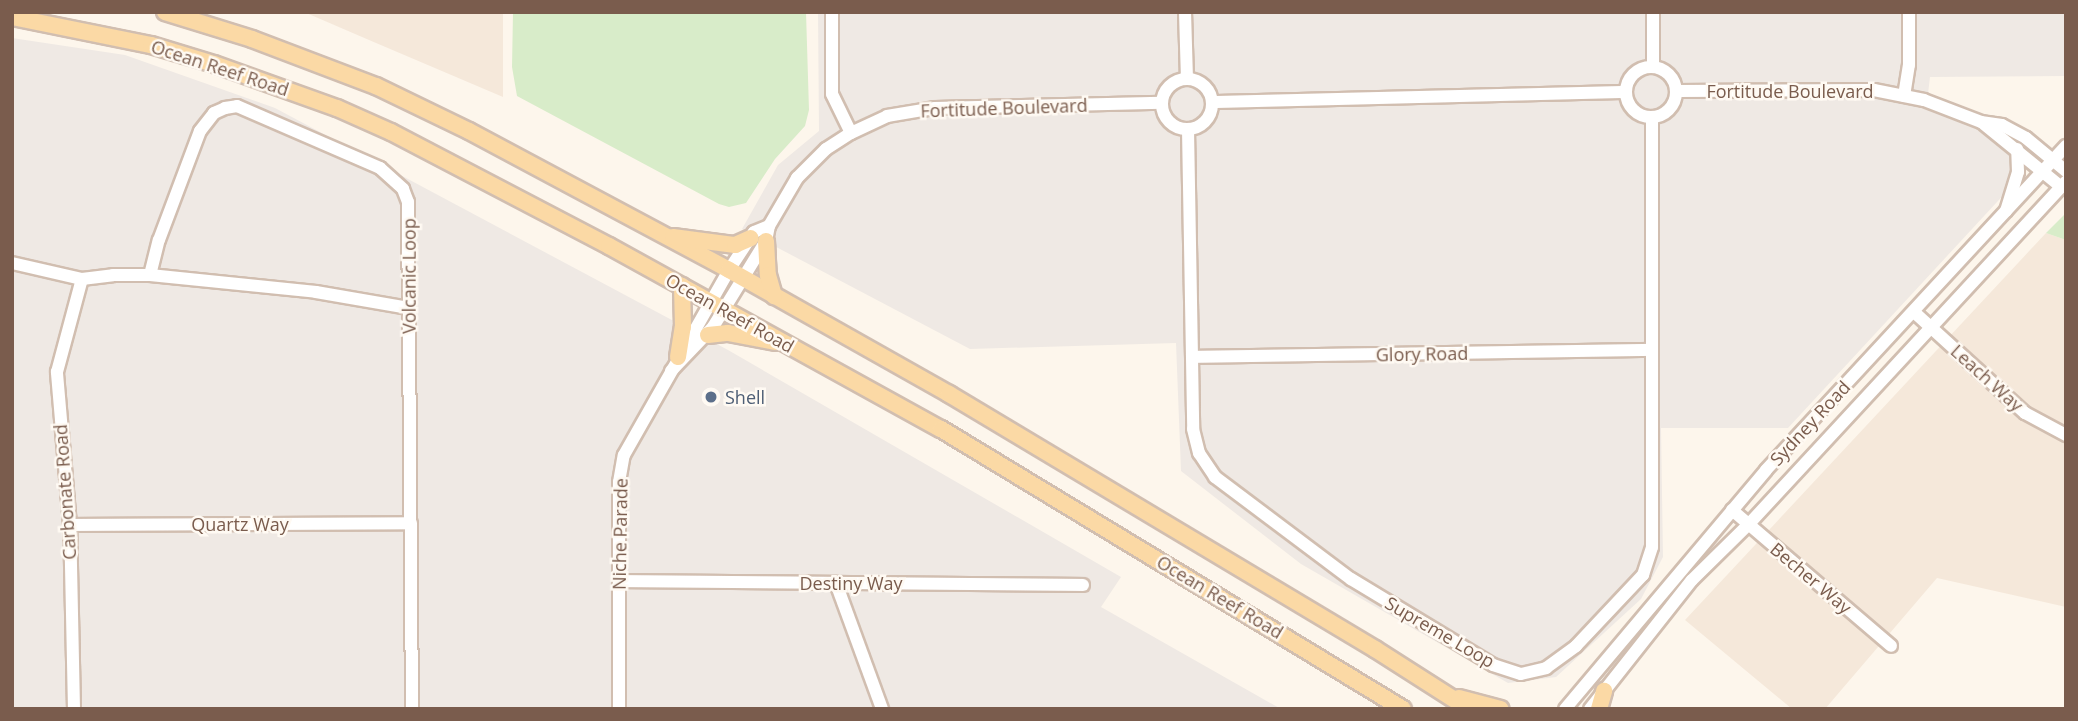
<!DOCTYPE html>
<style>
body{margin:0}
#map{position:relative;width:2078px;height:721px;overflow:hidden;background:#fdf6ec;font-family:"Open Sans",sans-serif}
div>[style]{position:absolute}
.residential>*{inset:0;background:#f5e8da}
.industrial>*{inset:0;background:#efe9e4}
.green>*{inset:0;background:#d8ecc9}
.roads{filter:drop-shadow(2px 0 #d1beb0) drop-shadow(-2px 0 #d1beb0) drop-shadow(0 2px #d1beb0) drop-shadow(0 -2px #d1beb0)}
.minor>*{height:12px;margin:-6px;padding:0 6px;transform-origin:6px;border-radius:6px;background:#fff}
.minor>.ring{margin:-6px;padding:0;box-sizing:content-box;background:none;border:12px solid #fff;border-radius:50%}
.major>*{height:16px;margin:-8px;padding:0 8px;transform-origin:8px;border-radius:8px;background:#fbd9a5}
.dots>*{width:19px;height:19px;translate:-50% -50%;box-sizing:border-box;border:4px solid #fffaf3;border-radius:50%}
span{translate:-50% -50%;white-space:nowrap;text-align:center;line-height:1.15;-webkit-text-stroke:5px #fffaf3;paint-order:stroke}
.street-label{font-size:18px;color:#7a5c4d}
.service-label{font-size:18px;color:#4e5e75}
.left{translate:0 -50%;text-align:left}
.frame{position:absolute;inset:0;border:14px solid #7a5c4d;pointer-events:none}
</style>
<div id="map">
<div class="residential">
<i style="clip-path:polygon(304px 12px,503px 12px,503px 97px,369px 40px)"></i>
<i style="clip-path:polygon(2046px 233px,2066px 240px,2066px 607px,1937px 578px,1825px 709px,1792px 709px,1685px 620px)"></i>
</div>
<div class="industrial">
<i style="clip-path:polygon(818px 12px,2066px 12px,2066px 76px,1930px 77px,1928px 94px,2019px 131px,2046px 149px,1788px 428px,1661px 428px,1663px 557px,1641px 599px,1556px 677px,1508px 683px,1301px 564px,1181px 471px,1176px 343px,970px 349px,742px 229px,778px 165px,819px 131px)"></i>
<i style="clip-path:polygon(12px 38px,125px 55px,275px 108px,728px 350px,1121px 577px,1101px 607px,1281px 709px,12px 709px)"></i>
</div>
<div class="green">
<i style="clip-path:polygon(513px 12px,806px 12px,809px 110px,805px 126px,775px 159px,746px 203px,729px 207px,719px 204px,517px 96px,512px 67px)"></i>
<i style="clip-path:polygon(2066px 213px,2066px 240px,2046px 233px)"></i>
</div>
<div class="roads">
<div class="minor">
<i style="left:832px;top:12px;width:82px;rotate:90deg"></i>
<i style="left:832px;top:94px;width:43px;rotate:64deg"></i>
<i style="left:1185px;top:12px;width:67px;rotate:88.3deg"></i>
<i class="ring" style="left:1626px;top:67px;width:38px;height:38px"></i>
<i style="left:1653px;top:67px;width:55px;rotate:-90deg"></i>
<i class="ring" style="left:1162px;top:79px;width:38px;height:38px"></i>
<i style="left:1677px;top:91px;width:197px;rotate:-0.3deg"></i>
<i style="left:1874px;top:90px;width:51px;rotate:11.3deg"></i>
<i style="left:1924px;top:100px;width:61px;rotate:21.1deg"></i>
<i style="left:1981px;top:122px;width:21px;rotate:8deg"></i>
<i style="left:2002px;top:125px;width:27px;rotate:28deg"></i>
<i style="left:2026px;top:138px;width:52px;rotate:39.5deg"></i>
<i style="left:1904px;top:96px;width:31px;rotate:-81deg"></i>
<i style="left:1909px;top:65px;width:53px;rotate:-90deg"></i>
<i style="left:1212px;top:102px;width:414px;rotate:-1.4deg"></i>
<i style="left:1984px;top:124px;width:98px;rotate:39.2deg"></i>
<i style="left:1188px;top:129px;width:300px;rotate:89deg"></i>
<i style="left:1193px;top:429px;width:25px;rotate:76deg"></i>
<i style="left:1199px;top:453px;width:29px;rotate:56deg"></i>
<i style="left:1215px;top:477px;width:170px;rotate:36.9deg"></i>
<i style="left:1351px;top:579px;width:166px;rotate:31.2deg"></i>
<i style="left:1493px;top:665px;width:29px;rotate:18deg"></i>
<i style="left:1521px;top:674px;width:26px;rotate:-13deg"></i>
<i style="left:1546px;top:668px;width:37px;rotate:-36deg"></i>
<i style="left:1576px;top:646px;width:98px;rotate:-46.7deg"></i>
<i style="left:1643px;top:575px;width:29px;rotate:-72deg"></i>
<i style="left:1652px;top:547px;width:430px;rotate:-90deg"></i>
<i style="left:2006px;top:211px;width:41px;rotate:-72.9deg"></i>
<i style="left:2018px;top:172px;width:23px;rotate:-92deg"></i>
<i style="left:12px;top:263px;width:72px;rotate:12.9deg"></i>
<i style="left:82px;top:279px;width:31px;rotate:-7deg"></i>
<i style="left:113px;top:275px;width:37px"></i>
<i style="left:150px;top:275px;width:167px;rotate:5.8deg"></i>
<i style="left:316px;top:292px;width:94px;rotate:9.8deg"></i>
<i style="left:150px;top:275px;width:36px;rotate:-76deg"></i>
<i style="left:159px;top:240px;width:116px;rotate:-69.4deg"></i>
<i style="left:200px;top:131px;width:23px;rotate:-52deg"></i>
<i style="left:214px;top:113px;width:12px;rotate:-24deg"></i>
<i style="left:225px;top:108px;width:12px;rotate:-9deg"></i>
<i style="left:237px;top:106px;width:156px;rotate:23.4deg"></i>
<i style="left:380px;top:168px;width:31px;rotate:42deg"></i>
<i style="left:403px;top:189px;width:14px;rotate:69deg"></i>
<i style="left:408px;top:202px;width:507px;rotate:89.55deg"></i>
<i style="left:1914px;top:312px;width:150px;rotate:42.3deg"></i>
<i style="left:2025px;top:413px;width:47px;rotate:28.2deg"></i>
<i style="left:1192px;top:357px;width:460px;rotate:-0.9deg"></i>
<i style="left:671px;top:371px;width:61px;rotate:-46.3deg"></i>
<i style="left:713px;top:327px;width:101px;rotate:-58.4deg"></i>
<i style="left:766px;top:241px;width:15px;rotate:-79deg"></i>
<i style="left:769px;top:226px;width:56px;rotate:-59.7deg"></i>
<i style="left:797px;top:178px;width:41px;rotate:-45deg"></i>
<i style="left:826px;top:149px;width:30px;rotate:-33deg"></i>
<i style="left:851px;top:133px;width:40px;rotate:-25deg"></i>
<i style="left:887px;top:116px;width:49px;rotate:-9.5deg"></i>
<i style="left:935px;top:108px;width:227px;rotate:-1.3deg"></i>
<i style="left:1732px;top:510px;width:209px;rotate:40.5deg"></i>
<i style="left:70px;top:525px;width:341px;rotate:-0.3deg"></i>
<i style="left:619px;top:581px;width:464px;rotate:0.5deg"></i>
<i style="left:836px;top:583px;width:134px;rotate:69.9deg"></i>
<i style="left:74px;top:709px;width:184px;rotate:-91.2deg"></i>
<i style="left:70px;top:525px;width:154px;rotate:-94.9deg"></i>
<i style="left:57px;top:372px;width:96px;rotate:-75deg"></i>
<i style="left:619px;top:709px;width:227px;rotate:-90deg"></i>
<i style="left:619px;top:482px;width:27px;rotate:-80deg"></i>
<i style="left:624px;top:455px;width:213px;rotate:-60.4deg"></i>
<i style="left:729px;top:270px;width:45px;rotate:-56.7deg"></i>
<i style="left:754px;top:232px;width:16px;rotate:-22deg"></i>
<i style="left:1565px;top:709px;width:312px;rotate:-49.9deg"></i>
<i style="left:1766px;top:470px;width:442px;rotate:-47.2deg"></i>
<i style="left:1590px;top:709px;width:164px;rotate:-51.7deg"></i>
<i style="left:1692px;top:580px;width:78px;rotate:-44.5deg"></i>
<i style="left:1748px;top:525px;width:468px;rotate:-47.2deg"></i>
</div>
<div class="major">
<i style="left:165px;top:12px;width:91px;rotate:17.2deg"></i>
<i style="left:252px;top:39px;width:133px;rotate:20.8deg"></i>
<i style="left:376px;top:86px;width:103px;rotate:25.8deg"></i>
<i style="left:469px;top:131px;width:295px;rotate:28.1deg"></i>
<i style="left:729px;top:270px;width:253px;rotate:29.4deg"></i>
<i style="left:949px;top:394px;width:496px;rotate:30.9deg"></i>
<i style="left:1375px;top:649px;width:112px;rotate:32.6deg"></i>
<i style="left:12px;top:17px;width:142px;rotate:11.4deg"></i>
<i style="left:151px;top:45px;width:66px;rotate:16.8deg"></i>
<i style="left:214px;top:64px;width:131px;rotate:19.7deg"></i>
<i style="left:337px;top:108px;width:59px;rotate:24deg"></i>
<i style="left:391px;top:132px;width:246px;rotate:27.6deg"></i>
<i style="left:609px;top:246px;width:379px;rotate:28.9deg"></i>
<i style="left:941px;top:429px;width:540px;rotate:31.22deg"></i>
<i style="left:673px;top:237px;width:63px;rotate:7.4deg"></i>
<i style="left:735px;top:245px;width:17px;rotate:-24deg"></i>
<i style="left:766px;top:241px;width:34px;rotate:87deg"></i>
<i style="left:768px;top:275px;width:22px;rotate:74deg"></i>
<i style="left:708px;top:335px;width:20px;rotate:-6deg"></i>
<i style="left:728px;top:333px;width:48px;rotate:10.8deg"></i>
<i style="left:678px;top:357px;width:30px;rotate:-81deg"></i>
<i style="left:683px;top:327px;width:41px;rotate:-91.4deg"></i>
<i style="left:1459px;top:698px;width:43px;rotate:14.7deg"></i>
<i style="left:1599px;top:709px;width:19px;rotate:-74deg"></i>
</div>
</div>
<div class="dots">
<i style="left:711px;top:397px;background:#5c6f8a"></i>
</div>
<div class="street-label">
<span style="left:220px;top:68px;rotate:18deg">Ocean Reef Road</span>
<span style="left:1790px;top:91px">Fortitude Boulevard</span>
<span style="left:1004px;top:108px;rotate:-2deg">Fortitude Boulevard</span>
<span style="left:409px;top:276px;rotate:-90deg">Volcanic Loop</span>
<span style="left:730px;top:313px;rotate:29deg">Ocean Reef Road</span>
<span style="left:1422px;top:354px;rotate:-1deg">Glory Road</span>
<span style="left:1987px;top:378px;rotate:42deg">Leach Way</span>
<span style="left:1810px;top:423px;rotate:-47deg">Sydney Road</span>
<span style="left:65px;top:492px;rotate:-94deg">Carbonate Road</span>
<span style="left:240px;top:524px">Quartz Way</span>
<span style="left:620px;top:534px;rotate:-89deg">Niche Parade</span>
<span style="left:1811px;top:578px;rotate:40deg">Becher Way</span>
<span style="left:851px;top:583px">Destiny Way</span>
<span style="left:1220px;top:597px;rotate:31deg">Ocean Reef Road</span>
<span style="left:1440px;top:632px;rotate:30deg">Supreme Loop</span>
</div>
<div class="service-label">
<span class="left" style="left:725px;top:397px">Shell</span>
</div>
<div class="frame"></div>
</div>
